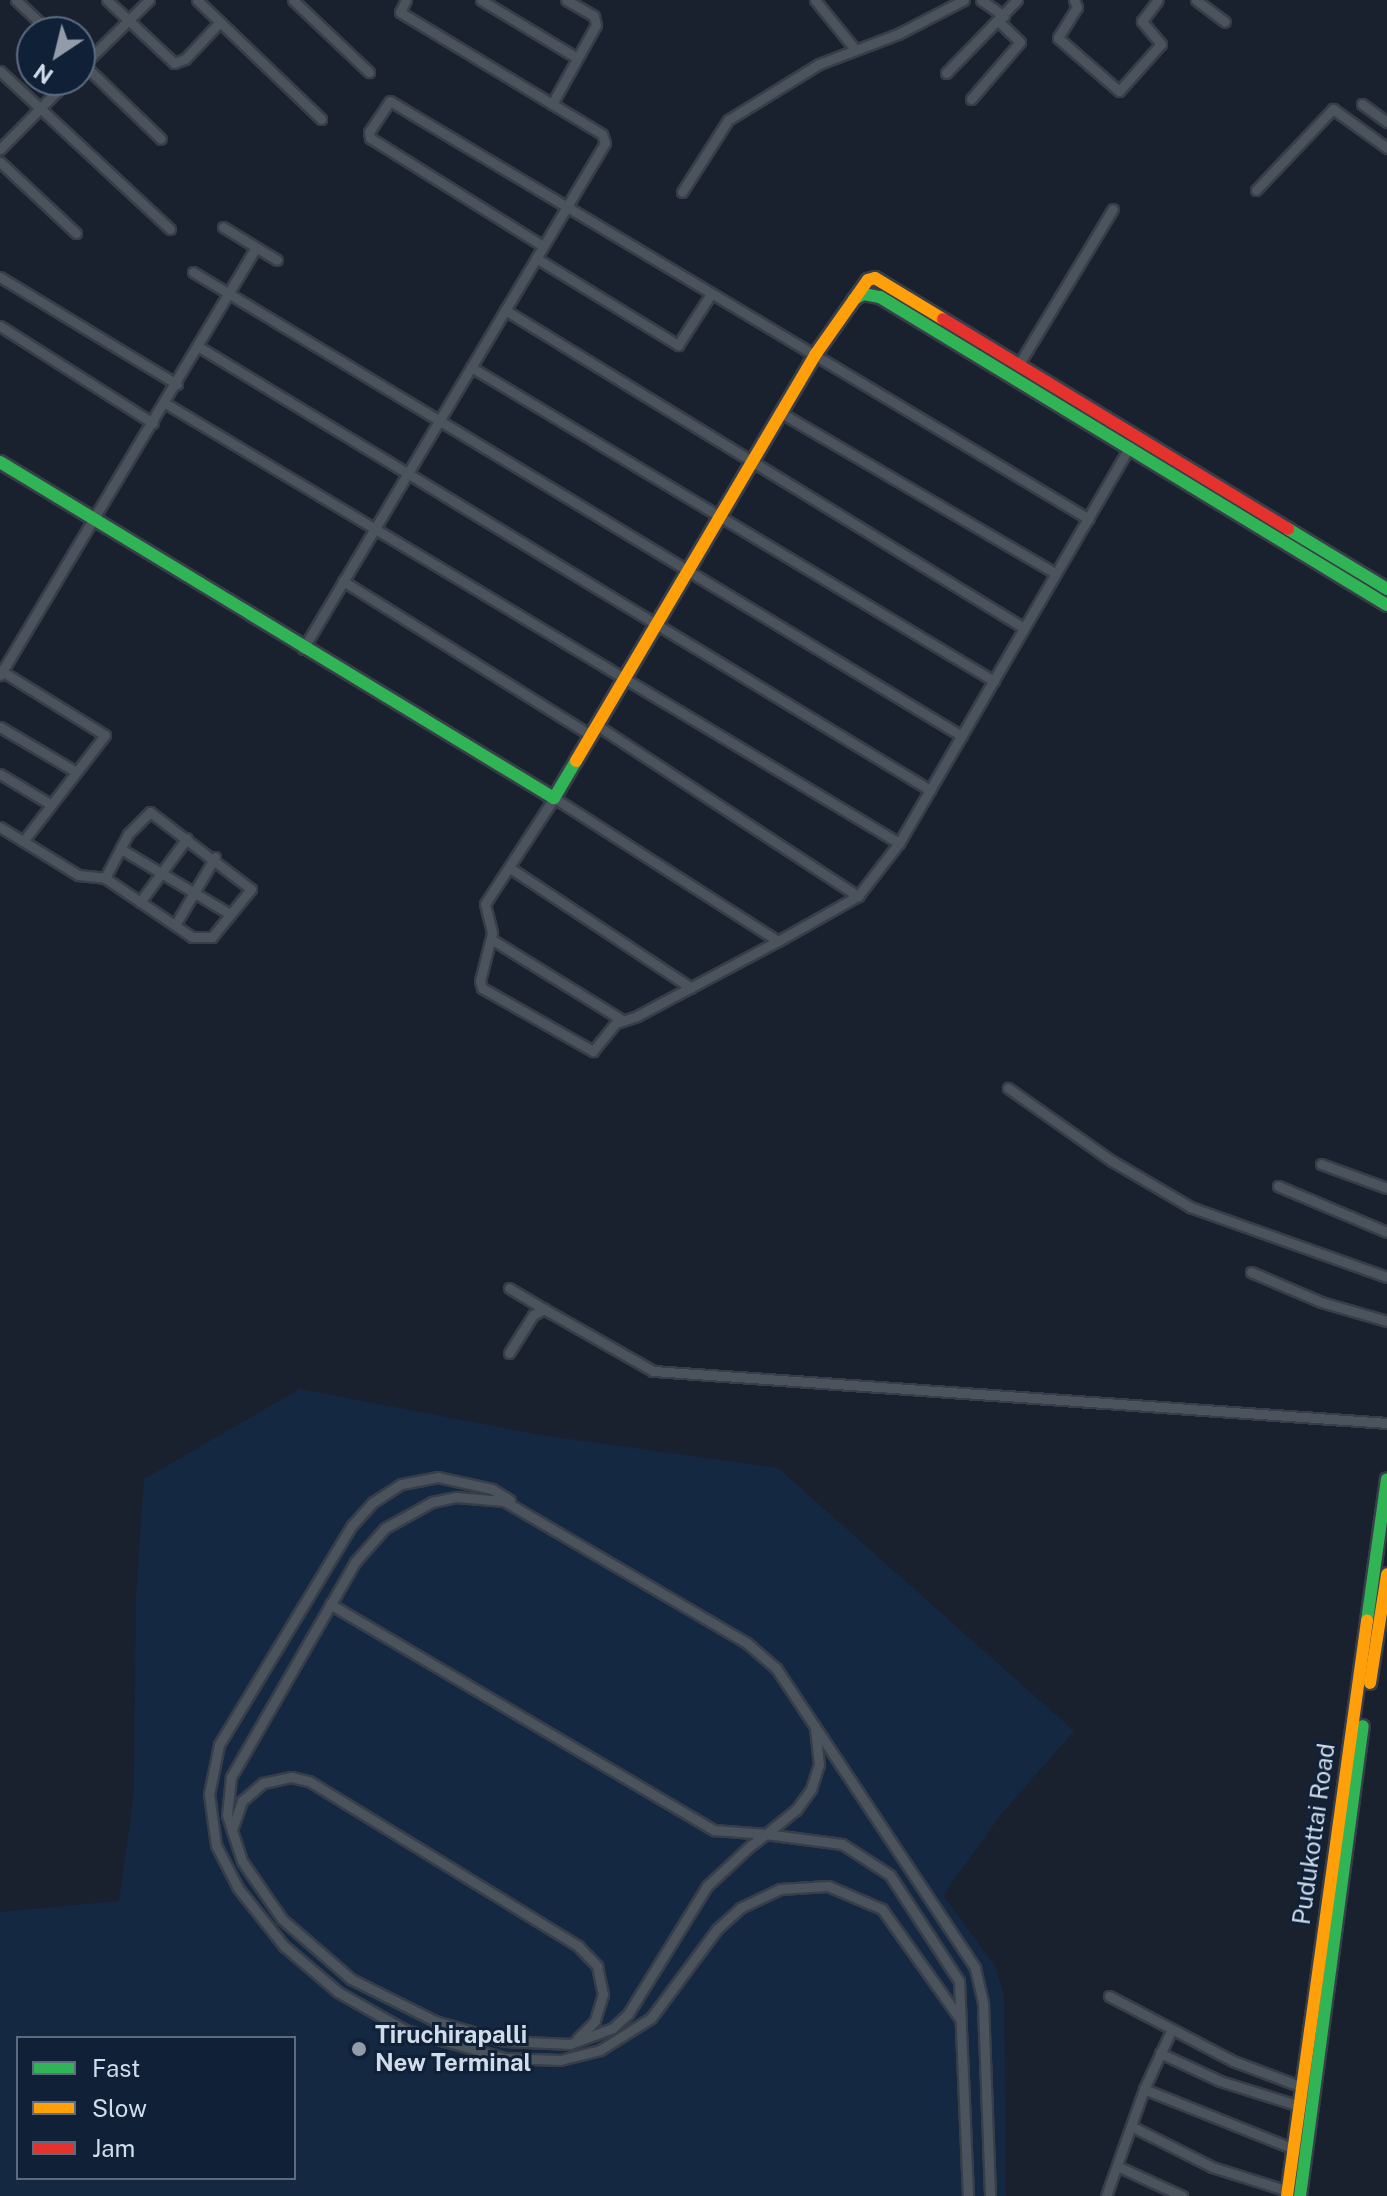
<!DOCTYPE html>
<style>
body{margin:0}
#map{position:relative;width:1387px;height:2196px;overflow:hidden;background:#19212e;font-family:"Public Sans",sans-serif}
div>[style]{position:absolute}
.built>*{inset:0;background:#152842}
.roads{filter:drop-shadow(2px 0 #373e49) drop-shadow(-2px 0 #373e49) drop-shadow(0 2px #373e49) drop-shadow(0 -2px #373e49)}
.street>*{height:9px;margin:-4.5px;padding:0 4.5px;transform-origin:4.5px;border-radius:4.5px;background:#4b535c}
.fast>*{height:12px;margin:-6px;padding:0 6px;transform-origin:6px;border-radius:6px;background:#30b455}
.slow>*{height:12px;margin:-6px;padding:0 6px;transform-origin:6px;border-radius:6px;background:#ff9f0a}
.jam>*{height:12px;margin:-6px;padding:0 6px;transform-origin:6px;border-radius:6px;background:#e5322d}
.dots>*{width:22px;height:22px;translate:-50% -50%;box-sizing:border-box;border:4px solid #102037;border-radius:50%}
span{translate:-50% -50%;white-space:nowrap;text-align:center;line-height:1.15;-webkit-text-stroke:6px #102037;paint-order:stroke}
.street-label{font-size:24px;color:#d1dceb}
.poi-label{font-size:24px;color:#d1dceb;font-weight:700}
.left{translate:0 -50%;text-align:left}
.legend{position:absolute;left:16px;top:2036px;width:280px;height:144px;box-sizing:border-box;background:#102037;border:2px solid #5d6b7f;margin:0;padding:10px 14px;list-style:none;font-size:24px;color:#d1dceb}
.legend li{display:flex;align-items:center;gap:16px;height:40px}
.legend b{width:40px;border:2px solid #5d6b7f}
.north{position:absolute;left:16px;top:16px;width:80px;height:80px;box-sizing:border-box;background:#102037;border:2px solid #5d6b7f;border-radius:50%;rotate:215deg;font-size:22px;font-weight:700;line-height:32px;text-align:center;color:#d1dceb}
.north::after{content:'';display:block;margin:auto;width:28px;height:36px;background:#919ba9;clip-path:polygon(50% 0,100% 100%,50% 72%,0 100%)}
</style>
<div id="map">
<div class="built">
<i style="clip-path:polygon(evenodd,300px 1389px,540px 1435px,778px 1468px,1074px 1731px,1002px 1813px,943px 1895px,996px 1968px,1004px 1996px,1006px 2196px,0 2196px,0 1912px,119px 1901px,134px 1792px,136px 1595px,144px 1479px,300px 1389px,18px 2038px,294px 2038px,294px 2178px,18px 2178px,18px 2038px)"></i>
</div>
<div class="roads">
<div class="street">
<i style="left:16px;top:0;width:47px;rotate:43.3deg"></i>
<i style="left:107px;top:0;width:92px;rotate:43.2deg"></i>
<i style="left:174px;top:63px;width:12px;rotate:-20deg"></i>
<i style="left:185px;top:59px;width:51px;rotate:-46.6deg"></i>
<i style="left:197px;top:0;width:172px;rotate:43.8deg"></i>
<i style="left:293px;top:0;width:105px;rotate:43.5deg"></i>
<i style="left:481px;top:0;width:112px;rotate:31.1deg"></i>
<i style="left:815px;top:0;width:62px;rotate:50.9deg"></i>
<i style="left:981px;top:0;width:28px;rotate:35deg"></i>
<i style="left:1074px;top:0;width:8px;rotate:67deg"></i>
<i style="left:1077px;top:7px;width:36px;rotate:122deg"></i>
<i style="left:1058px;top:38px;width:81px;rotate:41deg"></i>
<i style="left:1119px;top:91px;width:63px;rotate:-48.2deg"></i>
<i style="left:1161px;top:44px;width:30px;rotate:-130deg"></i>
<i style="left:1142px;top:21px;width:26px;rotate:-53deg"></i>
<i style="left:1196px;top:0;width:36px;rotate:37deg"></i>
<i style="left:80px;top:61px;width:112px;rotate:43.9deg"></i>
<i style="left:80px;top:68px;width:97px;rotate:-44.6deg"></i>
<i style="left:0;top:71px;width:232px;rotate:42.9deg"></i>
<i style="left:946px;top:73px;width:102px;rotate:-45.8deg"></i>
<i style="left:971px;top:99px;width:75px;rotate:-49.3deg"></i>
<i style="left:1020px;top:42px;width:29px;rotate:-136deg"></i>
<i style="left:552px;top:104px;width:90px;rotate:-60.9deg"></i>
<i style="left:596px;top:25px;width:9px;rotate:-103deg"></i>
<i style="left:594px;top:16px;width:32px;rotate:-150deg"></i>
<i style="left:1362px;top:104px;width:31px;rotate:36deg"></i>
<i style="left:0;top:149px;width:97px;rotate:-45.4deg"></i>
<i style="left:0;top:162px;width:104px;rotate:43.1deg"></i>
<i style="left:1256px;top:190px;width:112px;rotate:-46.5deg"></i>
<i style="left:1333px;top:109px;width:67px;rotate:35.8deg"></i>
<i style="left:682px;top:192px;width:85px;rotate:-57.4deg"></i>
<i style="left:728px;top:120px;width:107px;rotate:-31.6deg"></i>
<i style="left:819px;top:64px;width:85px;rotate:-20.8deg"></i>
<i style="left:898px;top:34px;width:74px;rotate:-27.3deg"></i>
<i style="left:223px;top:227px;width:63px;rotate:31.4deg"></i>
<i style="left:543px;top:246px;width:204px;rotate:-148deg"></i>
<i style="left:370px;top:138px;width:6px;rotate:-99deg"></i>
<i style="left:369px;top:132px;width:37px;rotate:-56deg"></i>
<i style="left:390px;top:101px;width:814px;rotate:30.88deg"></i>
<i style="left:536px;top:258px;width:167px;rotate:31.5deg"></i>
<i style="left:678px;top:345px;width:61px;rotate:-57.1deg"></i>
<i style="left:193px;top:272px;width:898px;rotate:31.11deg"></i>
<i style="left:0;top:277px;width:207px;rotate:31.2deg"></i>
<i style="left:505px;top:310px;width:609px;rotate:31.5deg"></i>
<i style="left:0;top:326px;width:181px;rotate:32.4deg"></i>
<i style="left:199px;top:347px;width:855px;rotate:31.22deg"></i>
<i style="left:1019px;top:364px;width:181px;rotate:-58.8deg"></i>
<i style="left:471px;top:367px;width:610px;rotate:30.98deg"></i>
<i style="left:165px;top:403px;width:856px;rotate:30.94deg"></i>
<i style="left:781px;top:413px;width:317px;rotate:30.3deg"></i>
<i style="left:343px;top:581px;width:293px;rotate:31.9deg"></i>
<i style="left:303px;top:649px;width:589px;rotate:-59.17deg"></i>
<i style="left:605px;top:143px;width:9px;rotate:-108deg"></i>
<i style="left:602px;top:134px;width:236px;rotate:-148.9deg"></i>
<i style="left:400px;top:12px;width:13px;rotate:-63deg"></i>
<i style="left:0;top:670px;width:123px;rotate:31.8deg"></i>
<i style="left:105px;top:735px;width:133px;rotate:127.6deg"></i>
<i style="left:0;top:675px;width:498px;rotate:-59.1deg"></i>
<i style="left:598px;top:726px;width:311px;rotate:33.2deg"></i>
<i style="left:0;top:727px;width:85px;rotate:30.5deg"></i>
<i style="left:0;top:774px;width:58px;rotate:31deg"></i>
<i style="left:0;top:827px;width:92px;rotate:31.6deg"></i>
<i style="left:78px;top:875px;width:27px;rotate:6deg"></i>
<i style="left:105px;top:878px;width:105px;rotate:34.1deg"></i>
<i style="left:192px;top:937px;width:20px"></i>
<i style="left:212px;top:937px;width:62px;rotate:-50.9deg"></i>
<i style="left:251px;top:889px;width:127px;rotate:-142.7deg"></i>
<i style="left:150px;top:812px;width:31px;rotate:135deg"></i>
<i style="left:128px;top:834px;width:50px;rotate:117.6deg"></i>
<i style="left:121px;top:849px;width:127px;rotate:30.8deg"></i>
<i style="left:510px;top:868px;width:217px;rotate:33.5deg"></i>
<i style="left:140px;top:902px;width:79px;rotate:-53.7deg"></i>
<i style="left:175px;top:925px;width:79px;rotate:-59.5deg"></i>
<i style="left:491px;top:939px;width:154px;rotate:31.7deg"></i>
<i style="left:778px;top:941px;width:266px;rotate:-147.4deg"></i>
<i style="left:554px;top:798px;width:126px;rotate:123.1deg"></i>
<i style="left:485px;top:904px;width:30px;rotate:76deg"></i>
<i style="left:492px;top:933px;width:49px;rotate:104deg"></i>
<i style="left:480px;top:981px;width:7px;rotate:74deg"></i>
<i style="left:482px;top:988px;width:128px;rotate:29.6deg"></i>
<i style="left:593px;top:1051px;width:36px;rotate:-51deg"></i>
<i style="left:616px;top:1023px;width:22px;rotate:-18deg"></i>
<i style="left:637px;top:1016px;width:160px;rotate:-28deg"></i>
<i style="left:778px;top:941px;width:92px;rotate:-29.4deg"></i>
<i style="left:858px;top:896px;width:67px;rotate:-52.3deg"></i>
<i style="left:899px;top:843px;width:459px;rotate:-59.8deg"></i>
<i style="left:1008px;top:1088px;width:127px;rotate:35.1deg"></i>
<i style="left:1112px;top:1161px;width:91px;rotate:30.5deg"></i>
<i style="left:1190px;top:1207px;width:209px;rotate:19.6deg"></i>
<i style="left:1321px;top:1164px;width:70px;rotate:20deg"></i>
<i style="left:1278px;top:1186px;width:118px;rotate:22.9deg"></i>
<i style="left:1251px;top:1272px;width:76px;rotate:23.2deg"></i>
<i style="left:1321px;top:1302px;width:69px;rotate:16.1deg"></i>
<i style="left:509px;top:1288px;width:41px;rotate:31deg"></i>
<i style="left:509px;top:1353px;width:45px;rotate:-57.7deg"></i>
<i style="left:533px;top:1315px;width:13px;rotate:-29deg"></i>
<i style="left:544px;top:1309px;width:125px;rotate:29.6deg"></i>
<i style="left:653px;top:1371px;width:736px;rotate:4.05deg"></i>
<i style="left:510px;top:1500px;width:21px;rotate:-149deg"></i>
<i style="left:492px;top:1489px;width:55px;rotate:-167.5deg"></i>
<i style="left:438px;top:1477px;width:38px;rotate:169deg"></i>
<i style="left:401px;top:1484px;width:33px;rotate:147deg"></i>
<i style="left:373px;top:1502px;width:31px;rotate:132deg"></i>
<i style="left:352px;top:1525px;width:257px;rotate:121.2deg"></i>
<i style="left:219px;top:1745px;width:50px;rotate:101.5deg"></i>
<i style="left:209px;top:1794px;width:51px;rotate:82.2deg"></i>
<i style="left:216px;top:1845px;width:48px;rotate:62.9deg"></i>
<i style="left:238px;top:1888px;width:74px;rotate:51.6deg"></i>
<i style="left:284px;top:1946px;width:71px;rotate:40.4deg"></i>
<i style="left:338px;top:1992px;width:77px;rotate:29.6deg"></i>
<i style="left:405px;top:2030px;width:104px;rotate:15.6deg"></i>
<i style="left:505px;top:2058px;width:55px;rotate:2.1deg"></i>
<i style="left:560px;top:2060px;width:41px;rotate:-14deg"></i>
<i style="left:600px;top:2050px;width:60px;rotate:-32.1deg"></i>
<i style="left:651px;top:2018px;width:111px;rotate:-53.4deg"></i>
<i style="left:717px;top:1929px;width:31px;rotate:-42deg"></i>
<i style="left:740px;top:1908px;width:44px;rotate:-25.4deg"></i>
<i style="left:780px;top:1889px;width:48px;rotate:-3.6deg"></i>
<i style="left:828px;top:1886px;width:59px;rotate:23.1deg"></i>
<i style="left:882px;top:1909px;width:136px;rotate:54.6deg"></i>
<i style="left:330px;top:1604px;width:446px;rotate:30.5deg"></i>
<i style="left:714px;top:1830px;width:52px;rotate:4.4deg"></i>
<i style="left:766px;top:1834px;width:38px;rotate:-39deg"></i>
<i style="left:796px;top:1810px;width:26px;rotate:-54deg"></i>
<i style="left:811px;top:1789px;width:25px;rotate:-72deg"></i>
<i style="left:819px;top:1765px;width:39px;rotate:-96deg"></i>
<i style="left:233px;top:1827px;width:28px;rotate:-71deg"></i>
<i style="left:242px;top:1801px;width:28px;rotate:-41deg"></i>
<i style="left:263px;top:1783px;width:29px;rotate:-12deg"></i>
<i style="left:291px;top:1777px;width:18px;rotate:13deg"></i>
<i style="left:309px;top:1781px;width:316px;rotate:31.5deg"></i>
<i style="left:578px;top:1946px;width:28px;rotate:46deg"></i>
<i style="left:597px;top:1966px;width:29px;rotate:78deg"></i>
<i style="left:603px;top:1994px;width:28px;rotate:107deg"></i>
<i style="left:595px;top:2021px;width:25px;rotate:135deg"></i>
<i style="left:1109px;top:1996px;width:140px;rotate:27.7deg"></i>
<i style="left:1233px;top:2061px;width:74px;rotate:20.6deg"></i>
<i style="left:1160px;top:2053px;width:66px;rotate:25deg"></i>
<i style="left:1220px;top:2081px;width:84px;rotate:17.4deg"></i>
<i style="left:1144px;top:2089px;width:162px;rotate:21.8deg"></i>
<i style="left:1131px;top:2126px;width:91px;rotate:26.8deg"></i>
<i style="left:1212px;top:2167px;width:80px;rotate:17.5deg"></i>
<i style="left:1117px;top:2166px;width:72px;rotate:24.8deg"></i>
<i style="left:968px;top:2196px;width:215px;rotate:-92.4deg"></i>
<i style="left:959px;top:1981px;width:126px;rotate:-123.1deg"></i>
<i style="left:890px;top:1875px;width:57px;rotate:-147.1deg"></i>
<i style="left:842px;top:1844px;width:77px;rotate:-172.5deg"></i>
<i style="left:766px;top:1834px;width:21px;rotate:143deg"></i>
<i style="left:749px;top:1847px;width:57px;rotate:137.1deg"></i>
<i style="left:707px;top:1886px;width:150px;rotate:121.7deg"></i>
<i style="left:628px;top:2014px;width:21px;rotate:137deg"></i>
<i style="left:613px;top:2028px;width:46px;rotate:159.6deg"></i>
<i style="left:570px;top:2044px;width:65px;rotate:-177.4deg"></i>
<i style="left:505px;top:2041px;width:73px;rotate:-164.1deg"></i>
<i style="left:435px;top:2021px;width:94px;rotate:-153.4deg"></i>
<i style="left:351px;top:1979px;width:91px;rotate:-139deg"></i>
<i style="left:282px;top:1919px;width:70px;rotate:-124.6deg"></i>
<i style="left:242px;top:1861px;width:48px;rotate:-108.1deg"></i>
<i style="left:227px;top:1815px;width:38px;rotate:-84deg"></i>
<i style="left:231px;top:1777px;width:248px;rotate:-60deg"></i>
<i style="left:355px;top:1562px;width:45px;rotate:-48.6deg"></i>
<i style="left:385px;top:1528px;width:54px;rotate:-29deg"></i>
<i style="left:432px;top:1502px;width:25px;rotate:-12deg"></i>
<i style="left:456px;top:1497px;width:48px;rotate:4.8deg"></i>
<i style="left:504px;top:1501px;width:281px;rotate:30.3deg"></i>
<i style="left:747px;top:1643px;width:38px;rotate:41deg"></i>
<i style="left:776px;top:1668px;width:360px;rotate:56.4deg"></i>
<i style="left:975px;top:1968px;width:37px;rotate:77deg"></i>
<i style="left:983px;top:2004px;width:192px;rotate:87.9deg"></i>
<i style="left:1106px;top:2196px;width:114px;rotate:-70.4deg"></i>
<i style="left:1144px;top:2089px;width:66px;rotate:-65deg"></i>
</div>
<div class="fast">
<i style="left:854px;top:299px;width:11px;rotate:-27deg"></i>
<i style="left:864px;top:294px;width:16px;rotate:11deg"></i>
<i style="left:880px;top:297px;width:593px;rotate:31.28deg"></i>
<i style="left:0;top:462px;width:648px;rotate:31.24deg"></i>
<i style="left:554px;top:798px;width:43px;rotate:-59.3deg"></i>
<i style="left:1288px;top:529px;width:116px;rotate:31.2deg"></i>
<i style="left:1367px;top:1621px;width:143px;rotate:-82deg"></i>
<i style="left:1300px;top:2196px;width:474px;rotate:-82.4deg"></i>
</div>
<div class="slow">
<i style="left:576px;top:761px;width:471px;rotate:-59.5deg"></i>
<i style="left:815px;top:355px;width:92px;rotate:-54.8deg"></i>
<i style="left:868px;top:280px;width:7px;rotate:-16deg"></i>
<i style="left:875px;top:278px;width:79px;rotate:31.1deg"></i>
<i style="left:1370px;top:1683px;width:110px;rotate:-81.1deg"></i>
<i style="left:1287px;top:2196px;width:581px;rotate:-82.08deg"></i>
</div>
<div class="jam">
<i style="left:943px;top:319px;width:404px;rotate:31.3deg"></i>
</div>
</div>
<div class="dots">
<i style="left:359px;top:2049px;background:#919ba9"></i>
</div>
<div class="street-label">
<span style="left:1314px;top:1834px;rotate:-82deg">Pudukottai Road</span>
</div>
<div class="poi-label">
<span class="left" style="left:375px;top:2049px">Tiruchirapalli<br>New Terminal</span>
</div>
<ul class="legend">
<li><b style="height:10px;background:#30b455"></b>Fast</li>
<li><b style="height:10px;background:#ff9f0a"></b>Slow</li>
<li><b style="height:10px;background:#e5322d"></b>Jam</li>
</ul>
<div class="north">N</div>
</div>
